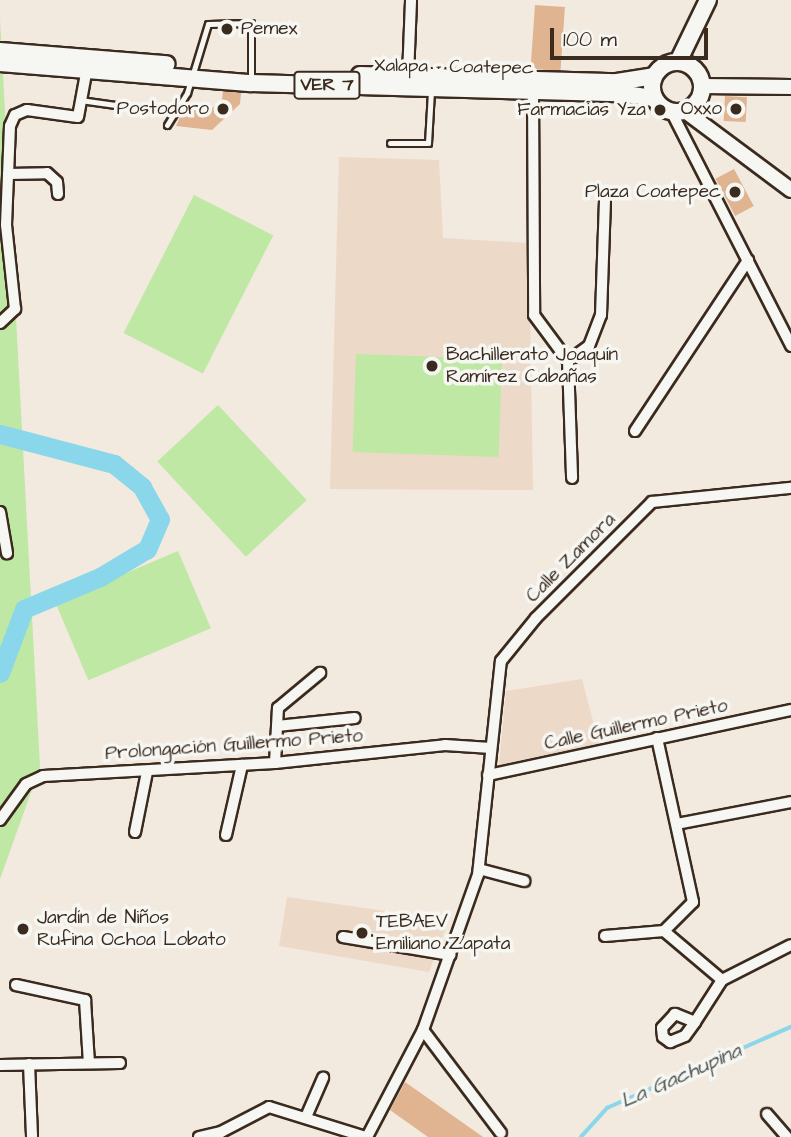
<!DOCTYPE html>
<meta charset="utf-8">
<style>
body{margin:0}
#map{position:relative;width:791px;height:1137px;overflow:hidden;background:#f2e9df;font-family:"Architects Daughter",sans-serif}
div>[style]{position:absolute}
.built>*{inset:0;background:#edd9c8}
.green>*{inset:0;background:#bee8a4;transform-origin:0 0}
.stream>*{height:3.5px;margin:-1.75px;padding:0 1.75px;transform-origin:1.75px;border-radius:1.75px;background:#8ad6ea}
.river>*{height:19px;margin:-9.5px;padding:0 9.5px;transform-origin:9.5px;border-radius:9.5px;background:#8ad6ea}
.building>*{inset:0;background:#e0b391;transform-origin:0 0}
.roads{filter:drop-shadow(2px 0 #3b2a1e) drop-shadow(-2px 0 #3b2a1e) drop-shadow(0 2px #3b2a1e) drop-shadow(0 -2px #3b2a1e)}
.service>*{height:5px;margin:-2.5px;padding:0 2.5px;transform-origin:2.5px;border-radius:2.5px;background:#f6f6f2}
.minor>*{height:10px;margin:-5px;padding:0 5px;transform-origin:5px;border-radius:5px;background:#f6f6f2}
.secondary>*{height:14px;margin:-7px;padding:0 7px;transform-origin:7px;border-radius:7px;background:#f6f6f2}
.primary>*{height:16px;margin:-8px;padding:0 8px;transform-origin:8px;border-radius:8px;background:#f6f6f2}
.primary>.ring{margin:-8px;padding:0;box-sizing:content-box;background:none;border:16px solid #f6f6f2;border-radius:50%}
.dots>*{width:19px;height:19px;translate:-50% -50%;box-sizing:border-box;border:4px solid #f6f6f2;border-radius:50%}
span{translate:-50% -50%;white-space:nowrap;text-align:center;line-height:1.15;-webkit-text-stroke:7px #f6f6f2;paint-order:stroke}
.shield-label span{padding:2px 5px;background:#f6f6f2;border:2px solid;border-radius:5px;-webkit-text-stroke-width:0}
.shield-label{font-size:18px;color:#3b2a1e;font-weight:700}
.poi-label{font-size:19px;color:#3b2a1e}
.left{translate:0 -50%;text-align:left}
.right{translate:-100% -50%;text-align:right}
.street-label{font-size:19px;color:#3b2a1e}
.water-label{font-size:21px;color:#4f5551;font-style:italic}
.scale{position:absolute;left:550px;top:28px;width:158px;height:32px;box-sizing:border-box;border:4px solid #3b2a1e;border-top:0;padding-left:9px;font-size:21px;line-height:24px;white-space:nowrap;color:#3b2a1e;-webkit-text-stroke:5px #f6f6f2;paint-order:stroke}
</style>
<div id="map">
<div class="built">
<i style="clip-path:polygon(339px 157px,439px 160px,443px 238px,529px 243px,533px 490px,330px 489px)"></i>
<i style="clip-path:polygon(582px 679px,599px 744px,499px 765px,506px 691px)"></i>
<i style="clip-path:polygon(287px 897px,449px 920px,429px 972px,279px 946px)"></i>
</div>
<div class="green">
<i style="clip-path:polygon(0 19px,40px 767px,0 879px)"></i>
<i style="left:194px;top:195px;width:89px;height:155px;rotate:27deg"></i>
<i style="left:356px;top:354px;width:146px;height:98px;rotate:2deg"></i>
<i style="left:218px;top:405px;width:130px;height:83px;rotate:47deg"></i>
<i style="left:178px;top:551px;width:84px;height:133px;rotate:67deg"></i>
</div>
<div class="stream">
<i style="left:581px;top:1137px;width:39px;rotate:-48deg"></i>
<i style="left:607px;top:1108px;width:201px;rotate:-23.8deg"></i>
</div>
<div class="river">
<i style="left:0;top:434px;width:118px;rotate:14.7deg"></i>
<i style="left:114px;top:464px;width:36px;rotate:39deg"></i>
<i style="left:142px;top:487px;width:37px;rotate:61deg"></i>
<i style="left:160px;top:519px;width:33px;rotate:113deg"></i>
<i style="left:147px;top:549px;width:55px;rotate:149.2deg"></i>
<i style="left:100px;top:577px;width:82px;rotate:157.2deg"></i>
<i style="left:24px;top:609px;width:68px;rotate:110.6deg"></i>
</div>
<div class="building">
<i style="left:535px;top:5px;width:30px;height:64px;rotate:4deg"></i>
<i style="clip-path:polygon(223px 91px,241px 93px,240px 104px,212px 130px,176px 126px,184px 108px,210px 110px,222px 99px)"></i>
<i style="left:725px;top:96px;width:22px;height:25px;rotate:3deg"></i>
<i style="left:734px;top:169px;width:42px;height:21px;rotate:62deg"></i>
<i style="clip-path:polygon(405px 1082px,483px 1137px,428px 1137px,390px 1110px)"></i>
</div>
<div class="roads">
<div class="service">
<i style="left:80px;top:100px;width:34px;rotate:8deg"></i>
<i style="left:167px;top:125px;width:38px;rotate:-58deg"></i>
<i style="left:187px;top:93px;width:72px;rotate:-73.1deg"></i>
<i style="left:208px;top:24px;width:43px;rotate:-1.3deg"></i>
<i style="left:251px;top:23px;width:59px;rotate:90deg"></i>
<i style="left:390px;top:143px;width:38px"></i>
<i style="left:428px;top:143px;width:52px;rotate:-86.7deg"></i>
</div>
<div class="minor">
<i style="left:408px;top:76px;width:76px;rotate:-87.7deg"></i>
<i style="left:533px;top:90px;width:225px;rotate:89.7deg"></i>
<i style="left:534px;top:315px;width:57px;rotate:53.5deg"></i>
<i style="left:568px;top:361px;width:117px;rotate:88deg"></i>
<i style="left:671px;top:111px;width:264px;rotate:62.9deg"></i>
<i style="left:8px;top:174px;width:39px;rotate:-1deg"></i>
<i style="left:47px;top:173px;width:13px;rotate:42deg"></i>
<i style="left:57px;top:182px;width:12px;rotate:85deg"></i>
<i style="left:0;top:323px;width:21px;rotate:-43deg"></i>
<i style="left:15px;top:309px;width:84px;rotate:-96.1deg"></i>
<i style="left:6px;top:225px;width:99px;rotate:-87.7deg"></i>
<i style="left:10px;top:126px;width:12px;rotate:-66deg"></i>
<i style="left:15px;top:115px;width:13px;rotate:-23deg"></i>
<i style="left:27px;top:110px;width:51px;rotate:7.8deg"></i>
<i style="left:78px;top:117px;width:50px;rotate:-79.6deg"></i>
<i style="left:568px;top:361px;width:26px;rotate:-36deg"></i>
<i style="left:589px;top:346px;width:33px;rotate:-69deg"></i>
<i style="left:601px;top:315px;width:115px;rotate:-88deg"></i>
<i style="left:635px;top:431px;width:205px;rotate:-56.5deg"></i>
<i style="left:0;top:512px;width:42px;rotate:80.3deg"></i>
<i style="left:277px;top:726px;width:78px;rotate:-5.9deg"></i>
<i style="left:657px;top:738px;width:168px;rotate:77.6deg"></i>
<i style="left:693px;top:902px;width:41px;rotate:135deg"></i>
<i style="left:275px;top:763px;width:55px;rotate:-86.9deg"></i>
<i style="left:278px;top:708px;width:55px;rotate:-39.8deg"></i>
<i style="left:488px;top:775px;width:310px;rotate:-12.1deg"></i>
<i style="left:0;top:820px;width:44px;rotate:-54.2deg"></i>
<i style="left:26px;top:784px;width:19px;rotate:-25deg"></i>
<i style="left:43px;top:776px;width:232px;rotate:-3.2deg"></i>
<i style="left:275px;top:763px;width:171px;rotate:-6deg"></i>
<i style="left:445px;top:745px;width:46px;rotate:3.7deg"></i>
<i style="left:677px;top:824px;width:116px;rotate:-10.9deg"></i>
<i style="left:135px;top:832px;width:61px;rotate:-78.7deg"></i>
<i style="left:226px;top:835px;width:72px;rotate:-77.1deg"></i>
<i style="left:479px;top:869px;width:47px;rotate:14.9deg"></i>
<i style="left:664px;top:931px;width:76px;rotate:40.2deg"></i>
<i style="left:605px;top:936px;width:59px;rotate:-4.8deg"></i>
<i style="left:343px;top:937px;width:109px;rotate:9.5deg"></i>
<i style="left:722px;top:980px;width:77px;rotate:-26.9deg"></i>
<i style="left:16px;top:985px;width:71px;rotate:12.3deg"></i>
<i style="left:85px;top:1000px;width:63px;rotate:86.4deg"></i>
<i style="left:695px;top:1022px;width:22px;rotate:-158deg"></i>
<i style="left:675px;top:1014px;width:19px;rotate:133deg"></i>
<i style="left:662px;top:1028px;width:9px;rotate:84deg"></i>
<i style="left:663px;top:1037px;width:9px;rotate:36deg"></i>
<i style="left:670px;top:1042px;width:16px;rotate:-22deg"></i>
<i style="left:685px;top:1036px;width:17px;rotate:-54deg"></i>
<i style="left:695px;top:1022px;width:50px;rotate:-57.3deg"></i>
<i style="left:423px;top:1030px;width:129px;rotate:52.9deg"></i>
<i style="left:29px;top:1064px;width:73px;rotate:87.6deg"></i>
<i style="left:0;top:1065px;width:120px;rotate:-1deg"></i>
<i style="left:767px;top:1114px;width:30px;rotate:49deg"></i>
<i style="left:306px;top:1117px;width:43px;rotate:-66.4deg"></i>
<i style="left:199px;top:1137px;width:23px;rotate:-13deg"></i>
<i style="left:221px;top:1132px;width:54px;rotate:-27.5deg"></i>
<i style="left:269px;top:1107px;width:102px;rotate:17.2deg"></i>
<i style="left:367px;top:1137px;width:121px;rotate:-62.4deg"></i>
<i style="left:423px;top:1030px;width:164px;rotate:-70.5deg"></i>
<i style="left:478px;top:875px;width:215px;rotate:-83.9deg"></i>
<i style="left:501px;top:661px;width:55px;rotate:-50.9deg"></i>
<i style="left:536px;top:618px;width:164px;rotate:-45deg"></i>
<i style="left:652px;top:502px;width:140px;rotate:-5.8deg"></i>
</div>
<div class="secondary">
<i style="left:702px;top:86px;width:89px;rotate:0.6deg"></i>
<i style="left:685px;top:111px;width:132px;rotate:36.7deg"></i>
</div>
<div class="primary">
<i style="left:0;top:51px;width:167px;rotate:4.5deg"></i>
<i style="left:678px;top:62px;width:69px;rotate:-64.2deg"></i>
<i class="ring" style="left:652px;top:62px;width:34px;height:34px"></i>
<i style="left:0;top:63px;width:252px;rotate:4.6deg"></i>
<i style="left:251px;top:83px;width:367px;rotate:1.6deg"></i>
<i style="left:618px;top:93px;width:37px;rotate:8deg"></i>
<i style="left:360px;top:75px;width:257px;rotate:1.6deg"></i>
<i style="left:617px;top:82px;width:37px;rotate:-9deg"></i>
</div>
</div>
<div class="dots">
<i style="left:227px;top:29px;background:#3b2a1e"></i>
<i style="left:223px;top:109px;background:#3b2a1e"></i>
<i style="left:736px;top:109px;background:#3b2a1e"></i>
<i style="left:660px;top:110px;background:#3b2a1e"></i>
<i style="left:735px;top:192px;background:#3b2a1e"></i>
<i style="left:432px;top:366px;background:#3b2a1e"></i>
<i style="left:23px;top:929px;background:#3b2a1e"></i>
<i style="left:362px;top:933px;background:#3b2a1e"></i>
</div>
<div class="shield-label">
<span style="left:327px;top:85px">VER 7</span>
</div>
<div class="poi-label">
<span class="left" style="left:241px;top:29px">Pemex</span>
<span class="right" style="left:209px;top:109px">Postodoro</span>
<span class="right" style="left:722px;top:109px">Oxxo</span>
<span class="right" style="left:646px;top:110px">Farmacias Yza</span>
<span class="right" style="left:721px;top:192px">Plaza Coatepec</span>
<span class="left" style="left:446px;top:366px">Bachillerato Joaquín<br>Ramírez Cabañas</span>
<span class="left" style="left:37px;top:929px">Jardín de Niños<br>Rufina Ochoa Lobato</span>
<span class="left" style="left:376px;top:933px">TEBAEV<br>Emiliano Zapata</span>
</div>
<div class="street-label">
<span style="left:454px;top:67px;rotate:1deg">Xalapa - Coatepec</span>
<span style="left:571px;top:558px;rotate:-45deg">Calle Zamora</span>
<span style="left:636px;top:725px;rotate:-12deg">Calle Guillermo Prieto</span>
<span style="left:234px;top:745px;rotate:-4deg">Prolongación Guillermo Prieto</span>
</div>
<div class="water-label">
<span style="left:681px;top:1076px;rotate:-24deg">La Gachupina</span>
</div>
<div class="scale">100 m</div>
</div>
